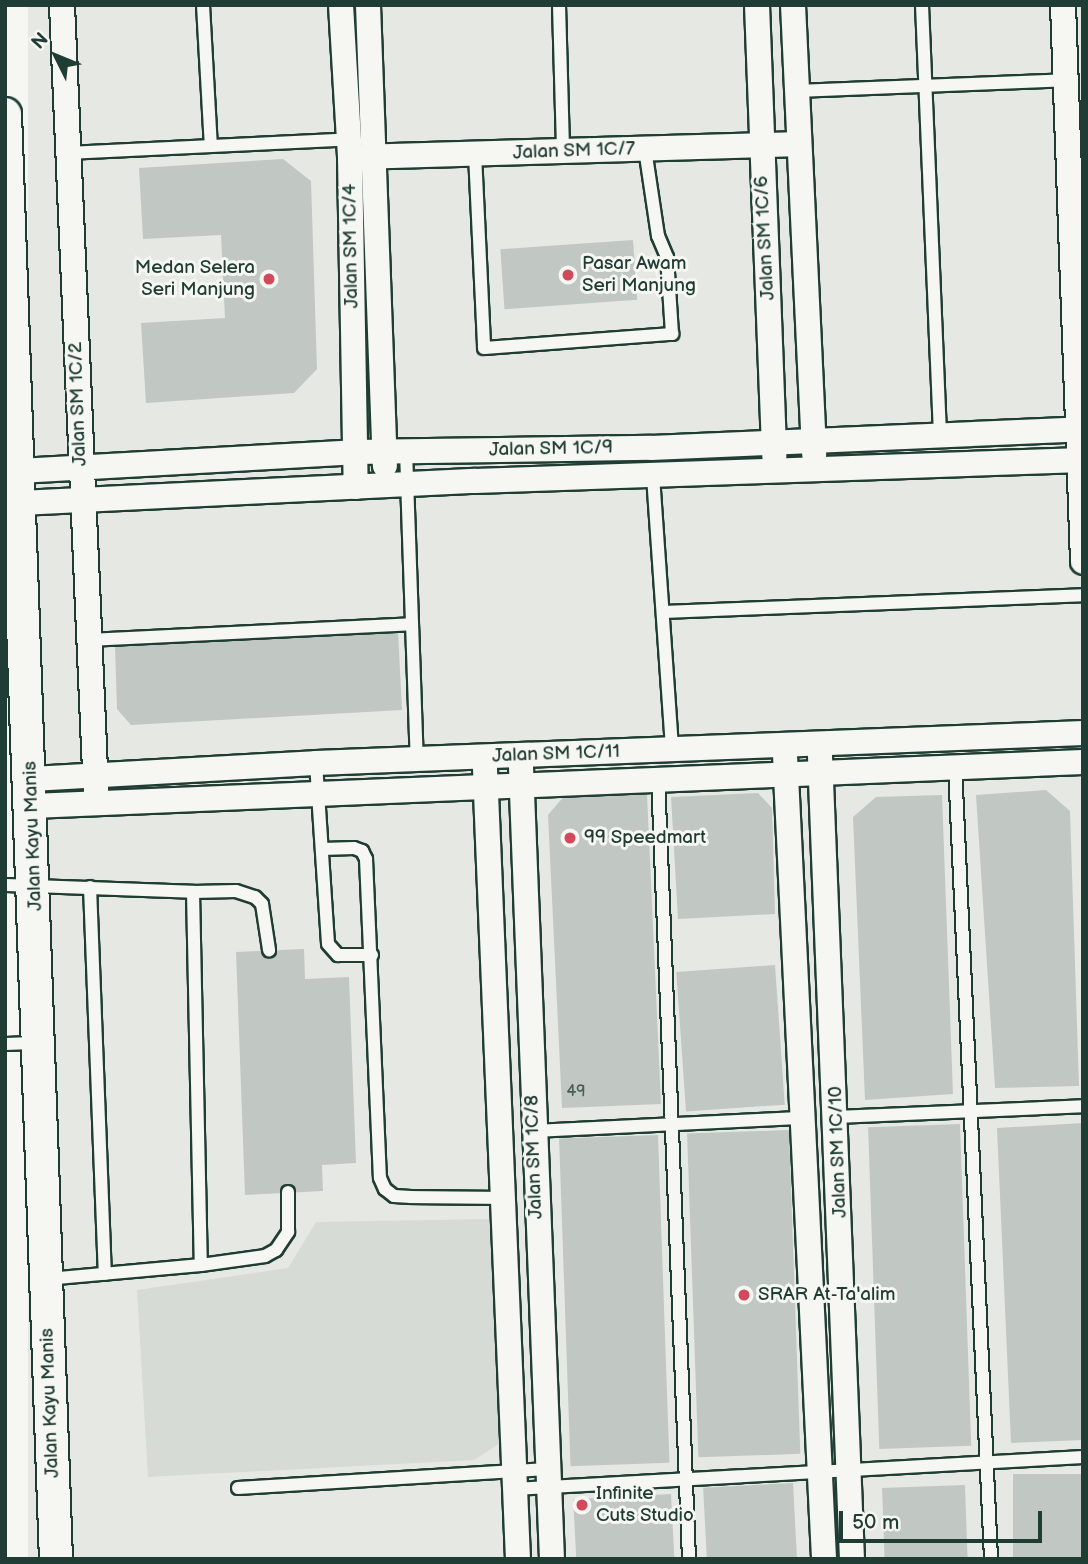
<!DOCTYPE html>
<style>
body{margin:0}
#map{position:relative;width:1088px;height:1564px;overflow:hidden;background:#f6f6f2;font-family:"Balsamiq Sans",sans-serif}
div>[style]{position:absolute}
.built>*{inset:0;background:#e6e8e4;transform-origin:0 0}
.green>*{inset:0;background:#d6dbd6}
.building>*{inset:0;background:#c1c8c3;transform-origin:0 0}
.roads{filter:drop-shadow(2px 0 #1f3d34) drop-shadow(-2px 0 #1f3d34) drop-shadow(0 2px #1f3d34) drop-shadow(0 -2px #1f3d34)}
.service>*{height:12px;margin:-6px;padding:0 6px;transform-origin:6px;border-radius:6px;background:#f6f6f2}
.minor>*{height:24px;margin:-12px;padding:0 12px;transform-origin:12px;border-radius:12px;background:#f6f6f2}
.tertiary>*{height:32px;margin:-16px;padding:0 16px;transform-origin:16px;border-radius:16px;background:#f6f6f2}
.dots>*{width:19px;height:19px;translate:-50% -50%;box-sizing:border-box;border:4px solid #f6f6f2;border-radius:50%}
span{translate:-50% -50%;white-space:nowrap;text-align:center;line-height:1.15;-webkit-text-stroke:6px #f6f6f2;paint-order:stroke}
.number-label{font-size:16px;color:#486058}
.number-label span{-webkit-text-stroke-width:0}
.street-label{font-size:19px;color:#1f3d34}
.poi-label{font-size:19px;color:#1f3d34}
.left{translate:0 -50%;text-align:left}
.right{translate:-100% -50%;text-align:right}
.frame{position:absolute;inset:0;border:7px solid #1f3d34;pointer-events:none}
.north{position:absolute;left:21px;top:21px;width:70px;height:70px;-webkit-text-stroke:5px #f6f6f2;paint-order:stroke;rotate:313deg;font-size:19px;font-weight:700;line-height:28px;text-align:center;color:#1f3d34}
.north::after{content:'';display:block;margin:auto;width:24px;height:32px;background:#1f3d34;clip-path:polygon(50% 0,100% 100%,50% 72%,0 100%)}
.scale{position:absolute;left:839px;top:1511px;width:203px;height:32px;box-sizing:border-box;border:4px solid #1f3d34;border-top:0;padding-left:9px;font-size:21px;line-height:24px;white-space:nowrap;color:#1f3d34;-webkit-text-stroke:5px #f6f6f2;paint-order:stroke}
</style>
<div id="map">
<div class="built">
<i style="left:28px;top:5px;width:1055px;height:1555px"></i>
</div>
<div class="green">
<i style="clip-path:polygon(490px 1219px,499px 1444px,474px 1460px,148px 1477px,137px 1290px,288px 1268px,316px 1222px)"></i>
</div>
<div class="building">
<i style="clip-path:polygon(283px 159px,311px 181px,317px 369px,294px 393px,146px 403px,141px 323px,225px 318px,221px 235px,143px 239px,139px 168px)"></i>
<i style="left:633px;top:240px;width:60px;height:133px;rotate:86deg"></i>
<i style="clip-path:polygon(398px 631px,402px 710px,131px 725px,117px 709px,115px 647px)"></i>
<i style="clip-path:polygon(1046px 790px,1070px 811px,1079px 1086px,995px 1088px,976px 795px)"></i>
<i style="clip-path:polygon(758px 793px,772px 808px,775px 914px,678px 919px,671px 797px)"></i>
<i style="clip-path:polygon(647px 794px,661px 1104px,562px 1108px,548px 815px,565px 795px)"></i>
<i style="clip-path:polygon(942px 795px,953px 1094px,865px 1100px,853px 817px,876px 797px)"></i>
<i style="clip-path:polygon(304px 949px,305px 979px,349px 977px,356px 1163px,322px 1165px,323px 1191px,245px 1195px,236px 952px)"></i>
<i style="left:775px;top:965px;width:140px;height:99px;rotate:86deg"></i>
<i style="clip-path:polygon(1083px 1123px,1083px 1440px,1011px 1443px,997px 1128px)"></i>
<i style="left:960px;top:1124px;width:322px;height:92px;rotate:88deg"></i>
<i style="left:789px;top:1130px;width:324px;height:102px;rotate:88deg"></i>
<i style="left:658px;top:1135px;width:328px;height:99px;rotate:88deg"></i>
<i style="left:1083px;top:1474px;width:85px;height:70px;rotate:90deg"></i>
<i style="left:793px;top:1483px;width:76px;height:90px;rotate:87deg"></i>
<i style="left:965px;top:1485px;width:74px;height:83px;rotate:88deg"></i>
<i style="left:671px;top:1494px;width:65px;height:98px;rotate:87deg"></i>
</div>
<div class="roads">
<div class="service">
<i style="left:203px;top:5px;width:141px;rotate:86.8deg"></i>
<i style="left:559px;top:5px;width:146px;rotate:88.4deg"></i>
<i style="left:922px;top:5px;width:429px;rotate:87.6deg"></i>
<i style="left:796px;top:91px;width:270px;rotate:-2.3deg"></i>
<i style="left:68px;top:153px;width:283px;rotate:-2.8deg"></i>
<i style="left:475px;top:154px;width:194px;rotate:87.3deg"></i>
<i style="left:484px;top:348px;width:189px;rotate:-4.3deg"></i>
<i style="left:672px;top:334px;width:77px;rotate:-93.7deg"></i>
<i style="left:667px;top:257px;width:23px;rotate:-113deg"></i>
<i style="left:658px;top:236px;width:88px;rotate:-98.5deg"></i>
<i style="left:406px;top:451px;width:309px;rotate:88deg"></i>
<i style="left:653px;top:476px;width:275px;rotate:86deg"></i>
<i style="left:663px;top:612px;width:420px;rotate:-2.3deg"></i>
<i style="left:89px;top:640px;width:322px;rotate:-2.8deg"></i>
<i style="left:316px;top:763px;width:181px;rotate:86.2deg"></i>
<i style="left:328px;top:944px;width:15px;rotate:48deg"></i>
<i style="left:338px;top:955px;width:34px"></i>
<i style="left:955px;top:766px;width:794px;rotate:87.4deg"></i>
<i style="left:658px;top:777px;width:783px;rotate:87.73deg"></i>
<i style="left:322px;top:849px;width:32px;rotate:-2deg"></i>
<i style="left:354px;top:848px;width:9px;rotate:21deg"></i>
<i style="left:362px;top:851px;width:9px;rotate:63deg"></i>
<i style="left:366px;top:859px;width:319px;rotate:87.5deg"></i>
<i style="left:380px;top:1178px;width:12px;rotate:66deg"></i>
<i style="left:385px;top:1189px;width:11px;rotate:38deg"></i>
<i style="left:394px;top:1196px;width:17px;rotate:3deg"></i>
<i style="left:411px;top:1197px;width:91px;rotate:0.6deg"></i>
<i style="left:5px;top:885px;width:188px;rotate:2.1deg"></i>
<i style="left:193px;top:892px;width:373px;rotate:88.8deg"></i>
<i style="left:201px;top:1265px;width:156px;rotate:174.8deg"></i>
<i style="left:90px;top:887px;width:387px;rotate:87.8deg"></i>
<i style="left:193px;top:892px;width:43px;rotate:-1.3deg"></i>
<i style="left:236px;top:891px;width:20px;rotate:18deg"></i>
<i style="left:255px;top:897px;width:10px;rotate:45deg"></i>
<i style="left:262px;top:904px;width:47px;rotate:81.3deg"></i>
<i style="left:5px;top:1044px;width:34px;rotate:-2deg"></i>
<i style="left:836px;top:1117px;width:247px;rotate:-2.5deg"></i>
<i style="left:534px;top:1131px;width:270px;rotate:-2.8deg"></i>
<i style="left:201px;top:1265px;width:65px;rotate:-8deg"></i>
<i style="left:265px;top:1256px;width:13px;rotate:-29deg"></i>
<i style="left:276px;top:1250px;width:22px;rotate:-56deg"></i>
<i style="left:288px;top:1232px;width:40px;rotate:-90deg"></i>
<i style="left:238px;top:1488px;width:310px;rotate:-3.5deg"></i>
<i style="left:514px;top:1489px;width:570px;rotate:-3.22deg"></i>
</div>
<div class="minor">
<i style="left:62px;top:5px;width:788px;rotate:87.53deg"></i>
<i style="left:341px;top:5px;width:153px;rotate:86.6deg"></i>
<i style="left:350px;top:158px;width:329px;rotate:89deg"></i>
<i style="left:368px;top:5px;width:461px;rotate:87.9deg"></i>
<i style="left:757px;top:5px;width:452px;rotate:87.8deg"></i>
<i style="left:793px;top:5px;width:450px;rotate:87.3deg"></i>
<i style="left:1063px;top:5px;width:557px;rotate:87.94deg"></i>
<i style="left:361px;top:157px;width:437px;rotate:-1.7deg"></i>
<i style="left:19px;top:471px;width:336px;rotate:-3.2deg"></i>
<i style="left:354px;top:452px;width:297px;rotate:-0.8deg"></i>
<i style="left:651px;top:448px;width:432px;rotate:-2.5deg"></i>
<i style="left:20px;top:503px;width:456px;rotate:-2.8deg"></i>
<i style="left:475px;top:481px;width:608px;rotate:-1.98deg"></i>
<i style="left:785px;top:755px;width:805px;rotate:87.22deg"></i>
<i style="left:820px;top:756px;width:804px;rotate:87.72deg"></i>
<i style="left:521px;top:767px;width:793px;rotate:87.76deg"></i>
<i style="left:485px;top:769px;width:791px;rotate:87.61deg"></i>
<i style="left:30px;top:779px;width:286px;rotate:-3.2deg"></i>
<i style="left:316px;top:763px;width:768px;rotate:-2.24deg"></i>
<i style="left:32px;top:806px;width:1052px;rotate:-2.4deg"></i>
</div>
<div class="tertiary">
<i style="left:5px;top:114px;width:1446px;rotate:87.98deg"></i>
</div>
</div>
<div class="dots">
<i style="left:568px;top:275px;background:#d1495b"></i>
<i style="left:269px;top:279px;background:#d1495b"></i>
<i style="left:570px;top:838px;background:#d1495b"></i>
<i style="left:744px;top:1295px;background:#d1495b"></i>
<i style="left:582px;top:1505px;background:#d1495b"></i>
</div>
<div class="number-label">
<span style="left:576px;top:1092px">49</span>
</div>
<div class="street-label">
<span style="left:574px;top:151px;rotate:-2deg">Jalan SM 1C/7</span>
<span style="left:765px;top:238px;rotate:-93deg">Jalan SM 1C/6</span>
<span style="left:351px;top:246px;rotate:-91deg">Jalan SM 1C/4</span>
<span style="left:78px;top:404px;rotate:-92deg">Jalan SM 1C/2</span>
<span style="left:551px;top:449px;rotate:-1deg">Jalan SM 1C/9</span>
<span style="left:556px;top:754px;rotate:-2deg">Jalan SM 1C/11</span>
<span style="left:33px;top:836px;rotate:-92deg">Jalan Kayu Manis</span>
<span style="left:838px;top:1152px;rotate:-92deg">Jalan SM 1C/10</span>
<span style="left:534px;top:1157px;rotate:-92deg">Jalan SM 1C/8</span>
<span style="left:50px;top:1403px;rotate:-92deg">Jalan Kayu Manis</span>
</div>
<div class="poi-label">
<span class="left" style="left:582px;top:275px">Pasar Awam<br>Seri Manjung</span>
<span class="right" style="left:255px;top:279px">Medan Selera<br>Seri Manjung</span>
<span class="left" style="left:584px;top:838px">99 Speedmart</span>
<span class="left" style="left:758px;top:1295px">SRAR At-Ta'alim</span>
<span class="left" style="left:596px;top:1505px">Infinite<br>Cuts Studio</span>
</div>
<div class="frame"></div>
<div class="north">N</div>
<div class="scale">50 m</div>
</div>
